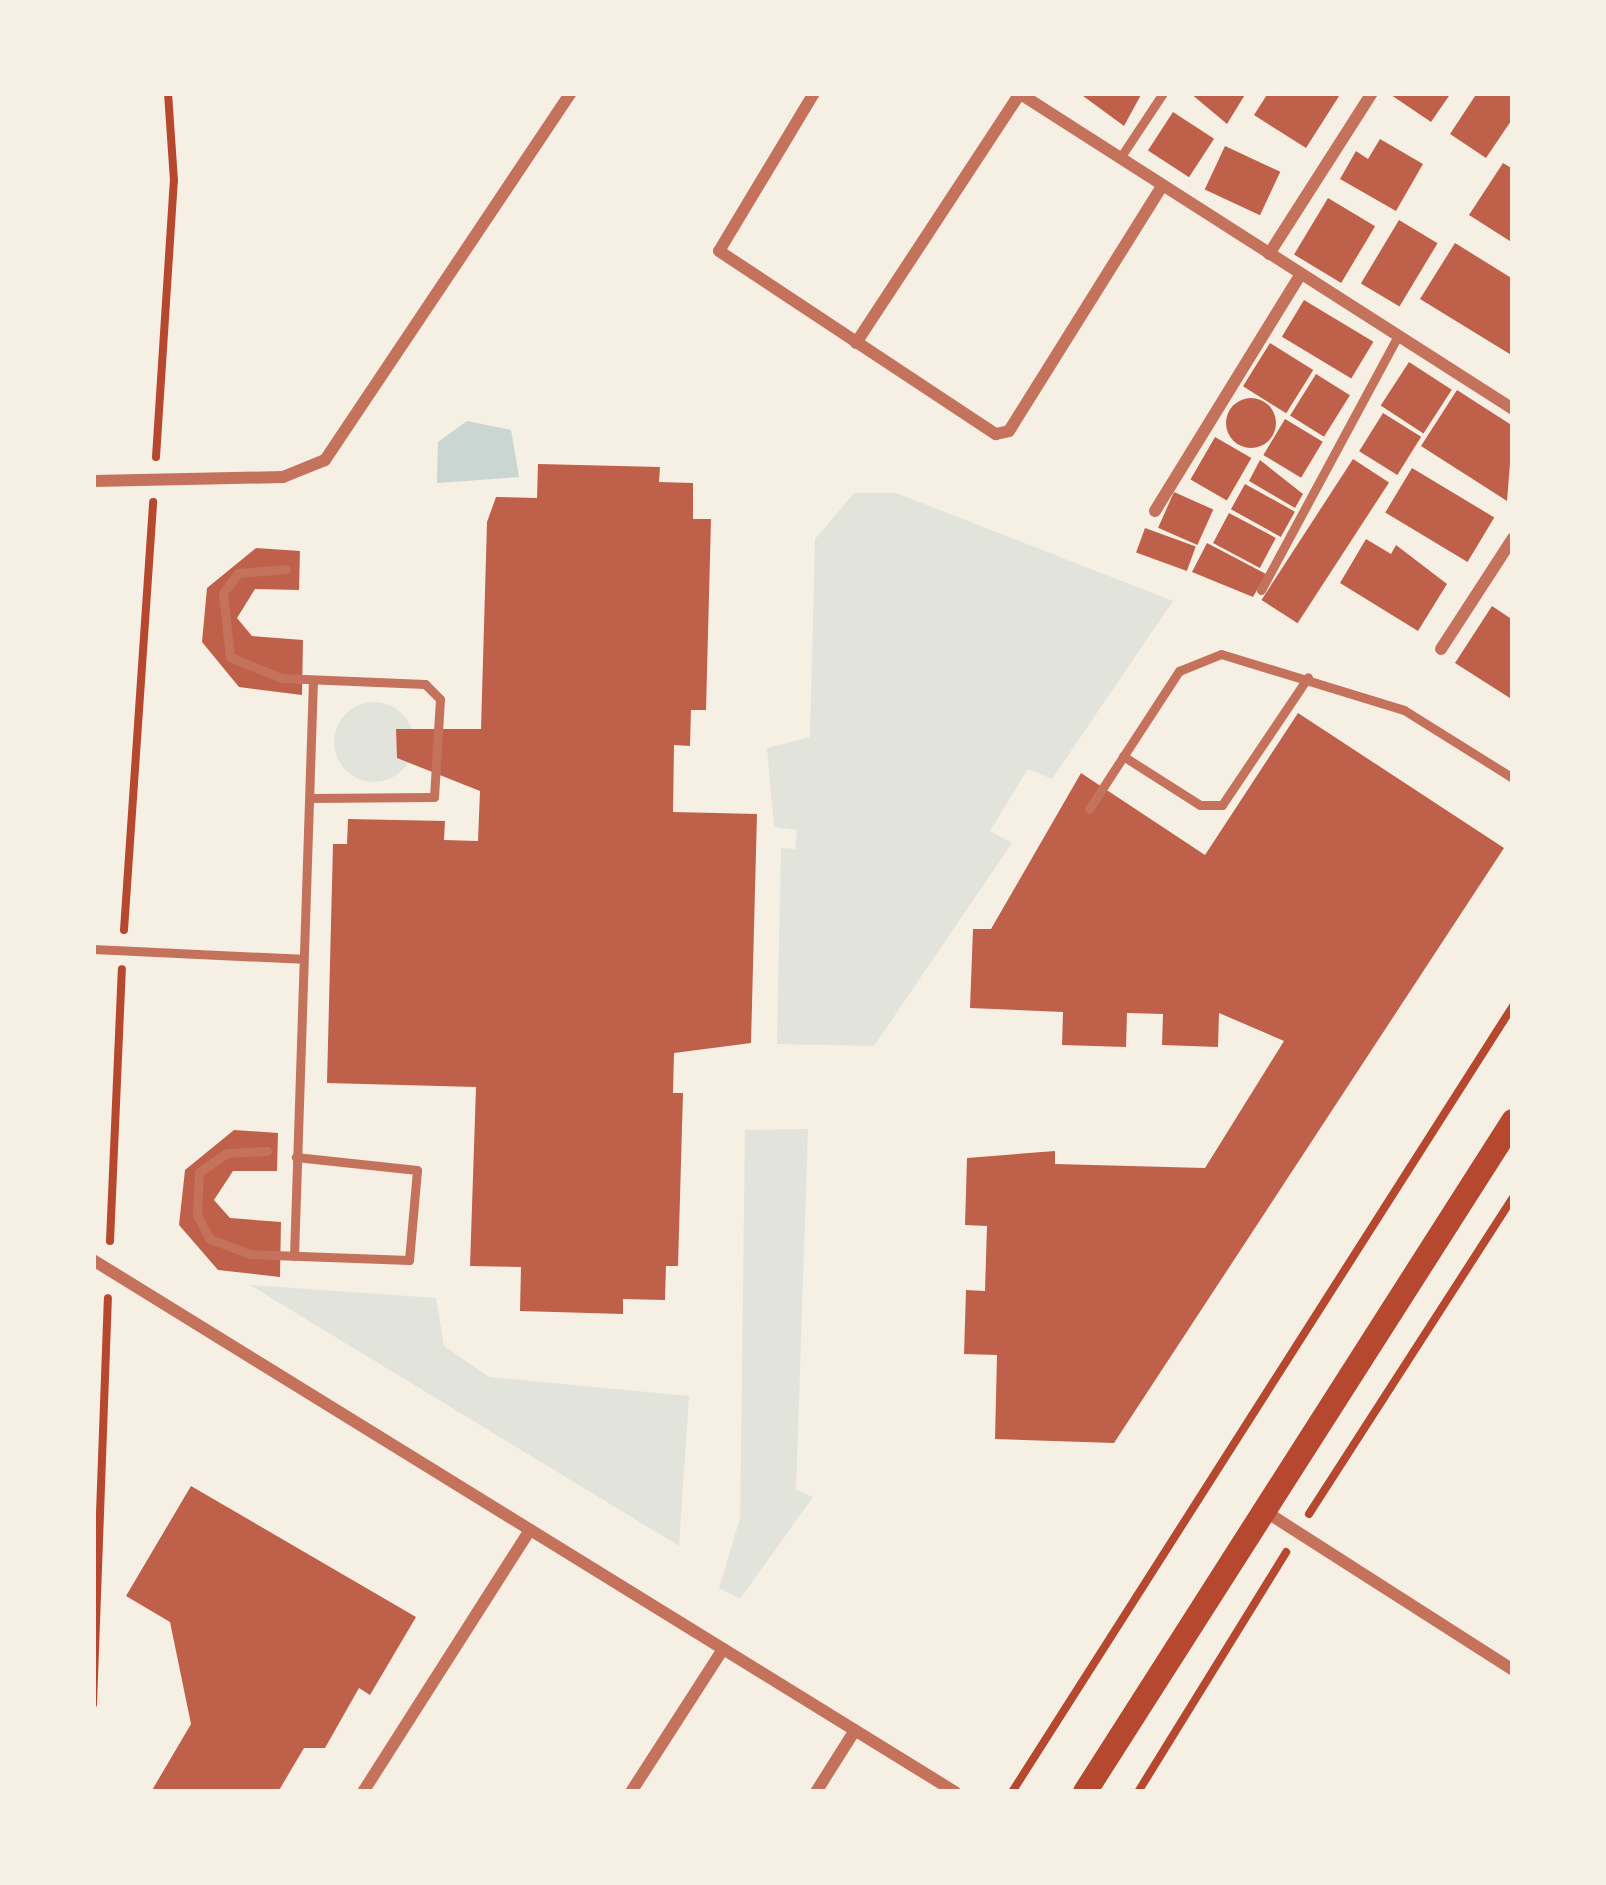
<!DOCTYPE html>
<style>
body{margin:0}
#map{position:relative;width:1606px;height:1885px;overflow:hidden;background:#f6efe4;font-family:"DejaVu Sans",sans-serif}
div>[style]{position:absolute}
.green>*{inset:0;background:#e2e4dc}
.round{border-radius:50%}
.water>*{inset:0;background:#c9d6d2}
.building>*{inset:0;background:#bf614a;transform-origin:0 0}
.path>*{height:8px;margin:-4px;padding:0 4px;transform-origin:4px;border-radius:4px;background:#b5482f}
.service>*{height:9px;margin:-4.5px;padding:0 4.5px;transform-origin:4.5px;border-radius:4.5px;background:#c5725c}
.minor>*{height:12px;margin:-6px;padding:0 6px;transform-origin:6px;border-radius:6px;background:#c5725c}
.secondary>*{height:24px;margin:-12px;padding:0 12px;transform-origin:12px;border-radius:12px;background:#b5482f}
span{translate:-50% -50%;white-space:nowrap;text-align:center;line-height:1.15;-webkit-text-stroke:12px #f6efe4;paint-order:stroke}
.frame{position:absolute;inset:0;border:96px solid #f6efe4;pointer-events:none}
</style>
<div id="map">
<div class="green">
<i style="clip-path:polygon(854px 493px,896px 493px,1173px 601px,1052px 779px,1028px 769px,990px 831px,1012px 843px,874px 1046px,777px 1044px,781px 848px,795px 849px,797px 830px,774px 827px,767px 748px,810px 737px,815px 539px)"></i>
<i class="round" style="left:334px;top:702px;width:80px;height:80px"></i>
<i style="clip-path:polygon(808px 1129px,796px 1490px,813px 1497px,740px 1599px,719px 1588px,740px 1518px,745px 1130px)"></i>
<i style="clip-path:polygon(250px 1285px,436px 1298px,444px 1346px,489px 1377px,689px 1396px,679px 1546px)"></i>
</div>
<div class="water">
<i style="clip-path:polygon(467px 421px,511px 430px,519px 477px,437px 483px,438px 442px)"></i>
</div>
<div class="building">
<i style="clip-path:polygon(1079px 93px,1142px 93px,1124px 126px)"></i>
<i style="clip-path:polygon(1190px 93px,1246px 93px,1227px 124px)"></i>
<i style="clip-path:polygon(1268px 93px,1341px 93px,1306px 148px,1254px 115px)"></i>
<i style="clip-path:polygon(1388px 93px,1451px 93px,1431px 122px)"></i>
<i style="clip-path:polygon(1477px 93px,1513px 93px,1513px 118px,1486px 158px,1450px 134px)"></i>
<i style="left:1173px;top:112px;width:49px;height:46px;rotate:33deg"></i>
<i style="clip-path:polygon(1380px 139px,1423px 164px,1396px 211px,1340px 179px,1356px 151px,1368px 159px)"></i>
<i style="left:1225px;top:146px;width:61px;height:48px;rotate:25deg"></i>
<i style="clip-path:polygon(1503px 163px,1513px 169px,1513px 243px,1469px 215px)"></i>
<i style="left:1328px;top:198px;width:55px;height:66px;rotate:31deg"></i>
<i style="left:1399px;top:220px;width:45px;height:74px;rotate:31deg"></i>
<i style="clip-path:polygon(1455px 243px,1513px 279px,1513px 356px,1420px 299px)"></i>
<i style="left:1304px;top:300px;width:81px;height:43px;rotate:31deg"></i>
<i style="left:1270px;top:343px;width:51px;height:51px;rotate:32deg"></i>
<i style="left:1409px;top:362px;width:51px;height:52px;rotate:33deg"></i>
<i style="left:1316px;top:374px;width:40px;height:49px;rotate:32deg"></i>
<i style="clip-path:polygon(1457px 390px,1513px 426px,1507px 501px,1421px 446px)"></i>
<i class="round" style="left:1226px;top:398px;width:50px;height:50px"></i>
<i style="left:1383px;top:413px;width:45px;height:45px;rotate:32deg"></i>
<i style="left:1285px;top:419px;width:44px;height:42px;rotate:31deg"></i>
<i style="left:1215px;top:437px;width:42px;height:49px;rotate:30deg"></i>
<i style="left:1353px;top:459px;width:43px;height:168px;rotate:33deg"></i>
<i style="clip-path:polygon(1260px 460px,1303px 494px,1295px 508px,1249px 481px)"></i>
<i style="clip-path:polygon(538px 464px,660px 467px,659px 482px,693px 483px,693px 519px,711px 519px,706px 710px,691px 710px,690px 746px,674px 745px,673px 812px,757px 814px,751px 1043px,674px 1053px,673px 1093px,683px 1093px,678px 1266px,666px 1266px,665px 1300px,623px 1299px,623px 1314px,520px 1311px,521px 1267px,470px 1266px,476px 1087px,327px 1083px,333px 844px,347px 844px,348px 819px,445px 821px,444px 840px,478px 841px,480px 791px,397px 758px,396px 729px,481px 729px,487px 522px,496px 497px,537px 498px)"></i>
<i style="left:1412px;top:468px;width:96px;height:52px;rotate:31deg"></i>
<i style="left:1245px;top:484px;width:57px;height:29px;rotate:29deg"></i>
<i style="left:1174px;top:492px;width:43px;height:39px;rotate:24deg"></i>
<i style="left:1229px;top:513px;width:53px;height:34px;rotate:28deg"></i>
<i style="left:1145px;top:528px;width:54px;height:26px;rotate:20deg"></i>
<i style="clip-path:polygon(1366px 539px,1391px 554px,1396px 545px,1447px 584px,1418px 631px,1340px 583px)"></i>
<i style="clip-path:polygon(1207px 543px,1266px 574px,1253px 597px,1192px 572px)"></i>
<i style="clip-path:polygon(256px 548px,300px 551px,299px 590px,255px 589px,237px 618px,252px 636px,303px 640px,302px 695px,239px 687px,202px 642px,207px 588px)"></i>
<i style="clip-path:polygon(1492px 606px,1513px 620px,1513px 700px,1455px 663px)"></i>
<i style="clip-path:polygon(1298px 713px,1504px 848px,1114px 1443px,995px 1439px,997px 1355px,964px 1354px,966px 1290px,985px 1291px,987px 1226px,965px 1225px,967px 1158px,1055px 1151px,1055px 1164px,1205px 1168px,1284px 1041px,1219px 1013px,1218px 1047px,1162px 1045px,1163px 1014px,1127px 1013px,1126px 1047px,1062px 1045px,1063px 1012px,970px 1008px,973px 929px,991px 929px,1081px 773px,1205px 855px)"></i>
<i style="clip-path:polygon(234px 1130px,278px 1133px,277px 1171px,233px 1171px,214px 1200px,230px 1218px,281px 1222px,280px 1277px,218px 1270px,179px 1225px,185px 1170px)"></i>
<i style="clip-path:polygon(191px 1486px,416px 1617px,370px 1695px,359px 1688px,325px 1748px,304px 1748px,278px 1792px,151px 1792px,191px 1724px,170px 1622px,126px 1596px)"></i>
</div>
<div class="path">
<i style="left:156px;top:457px;width:277px;rotate:-86.3deg"></i>
<i style="left:174px;top:181px;width:88px;rotate:-93.9deg"></i>
<i style="left:124px;top:930px;width:429px;rotate:-86.1deg"></i>
<i style="left:110px;top:1241px;width:272px;rotate:-87.5deg"></i>
<i style="left:1309px;top:1514px;width:376px;rotate:-57.2deg"></i>
<i style="left:93px;top:1704px;width:406px;rotate:-87.9deg"></i>
<i style="left:1012px;top:1792px;width:932px;rotate:-57.49deg"></i>
<i style="left:1138px;top:1792px;width:282px;rotate:-58.3deg"></i>
</div>
<div class="service">
<i style="left:1120px;top:158px;width:78px;rotate:-56.5deg"></i>
<i style="left:286px;top:569px;width:48px;rotate:175.2deg"></i>
<i style="left:238px;top:573px;width:25px;rotate:127deg"></i>
<i style="left:223px;top:593px;width:64px;rotate:83.8deg"></i>
<i style="left:230px;top:657px;width:55px;rotate:22.4deg"></i>
<i style="left:281px;top:678px;width:144px;rotate:2.4deg"></i>
<i style="left:425px;top:684px;width:21px;rotate:45deg"></i>
<i style="left:440px;top:699px;width:98px;rotate:93.5deg"></i>
<i style="left:434px;top:797px;width:124px;rotate:179.5deg"></i>
<i style="left:1261px;top:590px;width:289px;rotate:-61.7deg"></i>
<i style="left:1123px;top:756px;width:91px;rotate:32.5deg"></i>
<i style="left:1200px;top:805px;width:22px"></i>
<i style="left:1222px;top:805px;width:154px;rotate:-56.1deg"></i>
<i style="left:1089px;top:809px;width:165px;rotate:-56.9deg"></i>
<i style="left:1179px;top:671px;width:45px;rotate:-22deg"></i>
<i style="left:1221px;top:654px;width:191px;rotate:17deg"></i>
<i style="left:1404px;top:710px;width:128px;rotate:32deg"></i>
<i style="left:93px;top:949px;width:209px;rotate:2.7deg"></i>
<i style="left:267px;top:1151px;width:40px;rotate:177.1deg"></i>
<i style="left:227px;top:1153px;width:34px;rotate:146deg"></i>
<i style="left:199px;top:1172px;width:43px;rotate:92.7deg"></i>
<i style="left:197px;top:1215px;width:27px;rotate:62deg"></i>
<i style="left:210px;top:1239px;width:43px;rotate:20.6deg"></i>
<i style="left:250px;top:1254px;width:159px;rotate:2.2deg"></i>
<i style="left:409px;top:1260px;width:90px;rotate:-84.9deg"></i>
<i style="left:417px;top:1170px;width:122px;rotate:-173.9deg"></i>
<i style="left:294px;top:1256px;width:576px;rotate:-88.11deg"></i>
</div>
<div class="minor">
<i style="left:814px;top:93px;width:184px;rotate:121deg"></i>
<i style="left:719px;top:251px;width:332px;rotate:33.5deg"></i>
<i style="left:996px;top:434px;width:13px;rotate:-13deg"></i>
<i style="left:1009px;top:431px;width:289px;rotate:-58deg"></i>
<i style="left:1019px;top:93px;width:586px;rotate:32.61deg"></i>
<i style="left:1269px;top:254px;width:191px;rotate:-57.4deg"></i>
<i style="left:856px;top:343px;width:299px;rotate:-56.7deg"></i>
<i style="left:93px;top:481px;width:190px;rotate:-1.2deg"></i>
<i style="left:283px;top:477px;width:45px;rotate:-22deg"></i>
<i style="left:325px;top:460px;width:442px;rotate:-56.2deg"></i>
<i style="left:1155px;top:511px;width:277px;rotate:-58.4deg"></i>
<i style="left:1441px;top:649px;width:132px;rotate:-57deg"></i>
<i style="left:93px;top:1260px;width:1013px;rotate:31.68deg"></i>
<i style="left:1263px;top:1510px;width:297px;rotate:32.6deg"></i>
<i style="left:363px;top:1792px;width:311px;rotate:-57.5deg"></i>
<i style="left:631px;top:1792px;width:170px;rotate:-57.2deg"></i>
<i style="left:816px;top:1792px;width:73px;rotate:-57.8deg"></i>
</div>
<div class="secondary">
<i style="left:1085px;top:1792px;width:796px;rotate:-57.47deg"></i>
</div>
<div class="frame"></div>
</div>
